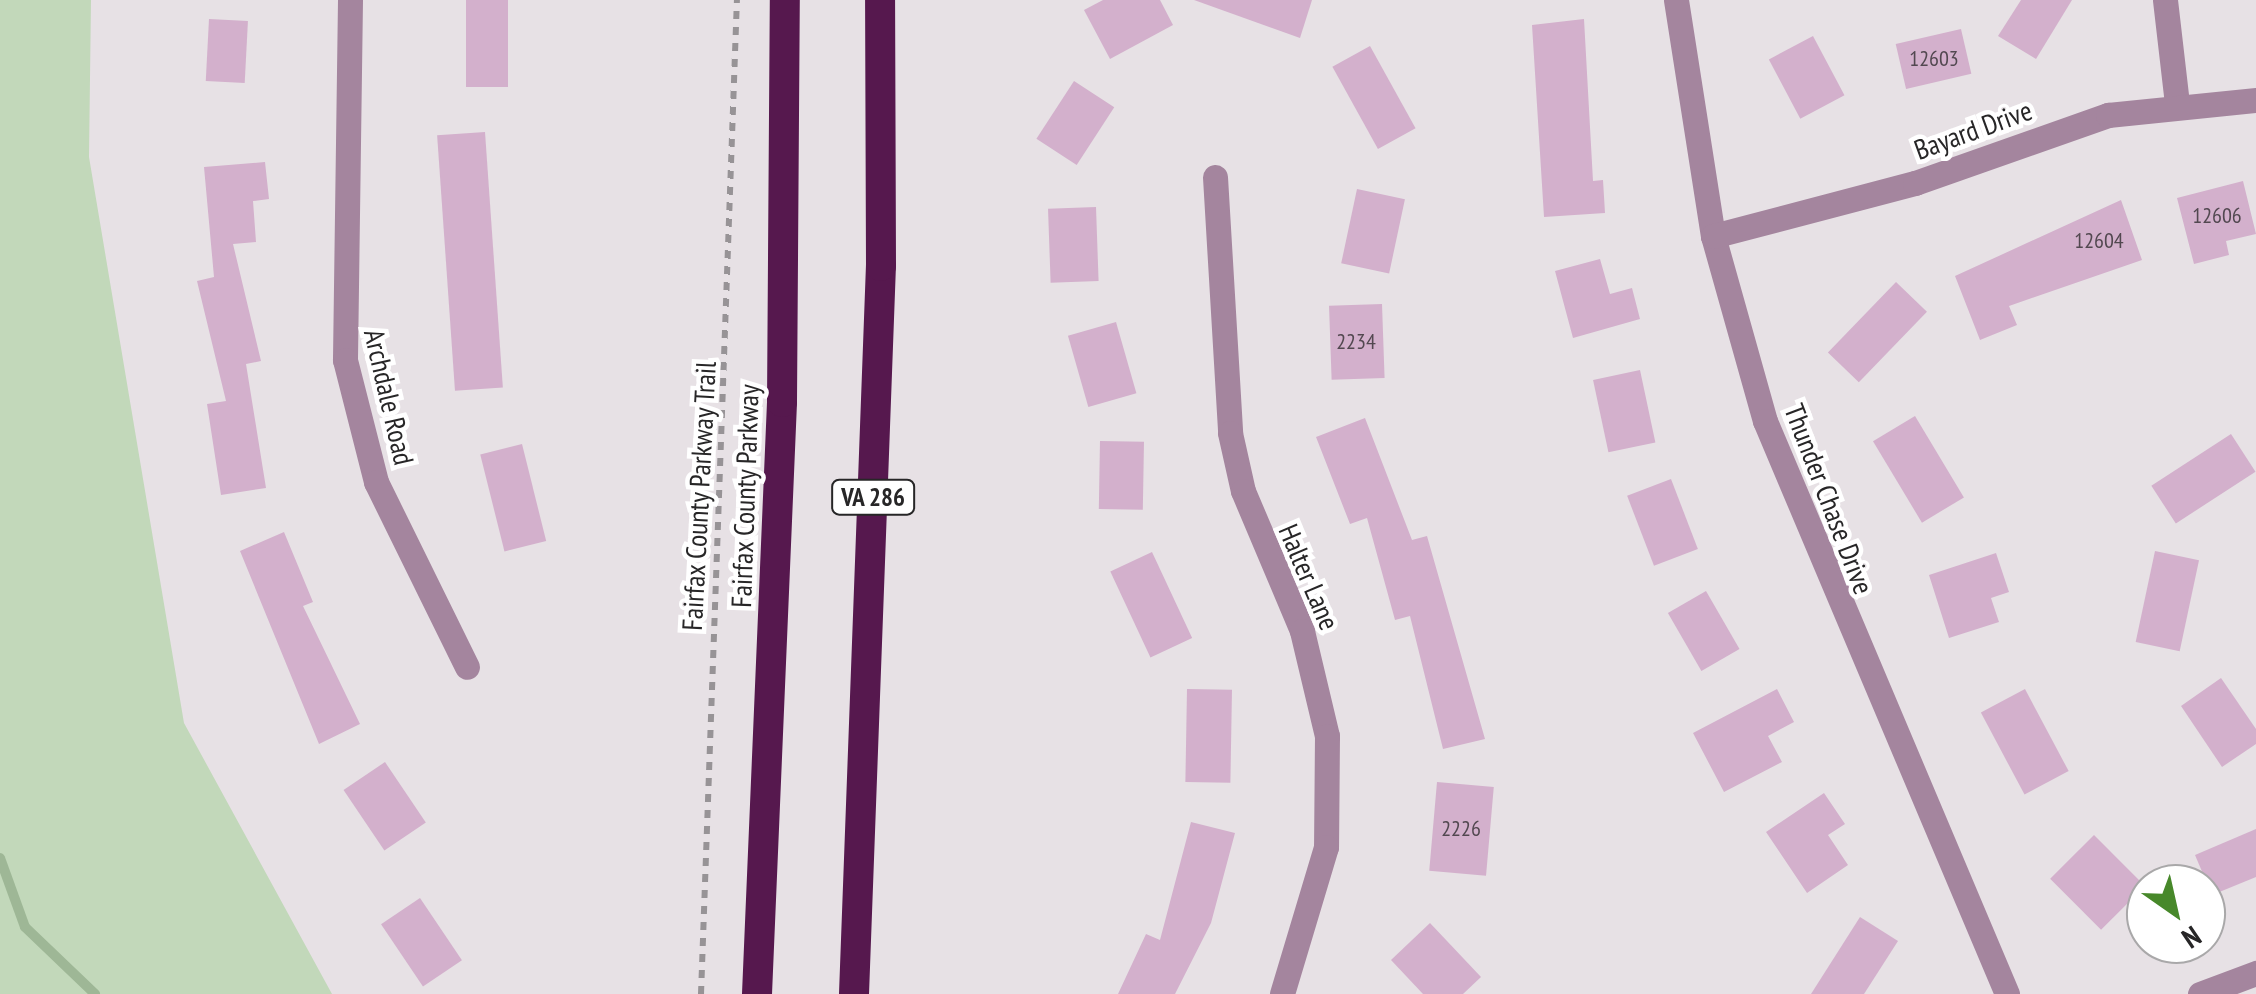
<!DOCTYPE html>
<style>
body{margin:0}
#map{position:relative;width:2256px;height:994px;overflow:hidden;background:#e7e1e5;font-family:"PT Sans Narrow",sans-serif}
div>[style]{position:absolute}
.green>*{inset:0;background:#c2d8ba}
.stream>*{height:10px;margin:-5px;padding:0 5px;transform-origin:5px;border-radius:5px;background:#9eb796}
.building>*{inset:0;background:#d3b0cc;transform-origin:0 0}
.path>*{height:6px;margin-top:-3px;transform-origin:0;background:repeating-linear-gradient(90deg,#979396 0 8px,transparent 0 16px)}
.street>*{height:25px;margin:-12.5px;padding:0 12.5px;transform-origin:12.5px;border-radius:12.5px;background:#a4859e}
.highway>*{height:30px;margin:-15px;padding:0 15px;transform-origin:15px;border-radius:15px;background:#56184e}
span{translate:-50% -50%;white-space:nowrap;text-align:center;line-height:1.15;-webkit-text-stroke:9px #fff;paint-order:stroke}
.number-label{font-size:22px;color:#524850}
.number-label span{-webkit-text-stroke-width:0}
.shield-label span{padding:2px 8px;background:#fff;border:2px solid;border-radius:8px;-webkit-text-stroke-width:0}
.shield-label{font-size:25px;color:#272627;font-weight:700}
.street-label{font-size:28px;color:#272627}
.north{position:absolute;left:2126px;top:864px;width:100px;height:100px;box-sizing:border-box;background:#fff;border:2px solid #a9a8a9;border-radius:50%;rotate:146deg;font-size:28px;font-weight:700;line-height:40px;text-align:center;color:#272627}
.north::after{content:'';display:block;margin:auto;width:35px;height:45px;background:#47882a;clip-path:polygon(50% 0,100% 100%,50% 72%,0 100%)}
</style>
<div id="map">
<div class="green">
<i style="clip-path:polygon(0 0,91px 0,89px 157px,184px 723px,332px 994px,0 994px)"></i>
</div>
<div class="stream">
<i style="left:0;top:858px;width:73px;rotate:70.1deg"></i>
<i style="left:25px;top:927px;width:97px;rotate:43.7deg"></i>
</div>
<div class="building">
<i style="left:466px;top:0;width:42px;height:87px"></i>
<i style="clip-path:polygon(1103px 0,1160px 0,1173px 25px,1110px 59px,1084px 10px)"></i>
<i style="clip-path:polygon(1194px 0,1312px 0,1300px 38px)"></i>
<i style="clip-path:polygon(2021px 0,2072px 0,2036px 59px,1998px 36px)"></i>
<i style="left:209px;top:19px;width:39px;height:62px;rotate:3deg"></i>
<i style="clip-path:polygon(1584px 19px,1593px 181px,1603px 180px,1605px 213px,1544px 217px,1532px 25px)"></i>
<i style="left:1961px;top:29px;width:46px;height:67px;rotate:77deg"></i>
<i style="left:1813px;top:36px;width:67px;height:50px;rotate:62deg"></i>
<i style="left:1370px;top:46px;width:94px;height:43px;rotate:61deg"></i>
<i style="left:1074px;top:81px;width:48px;height:69px;rotate:33deg"></i>
<i style="left:485px;top:132px;width:256px;height:48px;rotate:86deg"></i>
<i style="clip-path:polygon(265px 162px,269px 199px,253px 201px,256px 242px,233px 244px,261px 361px,246px 364px,266px 488px,221px 495px,207px 404px,226px 401px,197px 281px,214px 277px,204px 167px)"></i>
<i style="clip-path:polygon(2243px 181px,2256px 234px,2226px 241px,2229px 255px,2194px 264px,2177px 198px)"></i>
<i style="left:1357px;top:189px;width:49px;height:76px;rotate:12deg"></i>
<i style="clip-path:polygon(2121px 200px,2142px 260px,2009px 306px,2017px 325px,1980px 340px,1955px 276px)"></i>
<i style="left:1096px;top:207px;width:74px;height:48px;rotate:88deg"></i>
<i style="clip-path:polygon(1600px 259px,1610px 294px,1632px 288px,1640px 319px,1573px 338px,1555px 271px)"></i>
<i style="left:1896px;top:282px;width:43px;height:98px;rotate:44deg"></i>
<i style="left:1382px;top:304px;width:74px;height:53px;rotate:88deg"></i>
<i style="left:1116px;top:322px;width:74px;height:50px;rotate:74deg"></i>
<i style="left:1640px;top:370px;width:74px;height:48px;rotate:78deg"></i>
<i style="left:1915px;top:416px;width:95px;height:49px;rotate:59deg"></i>
<i style="clip-path:polygon(1365px 418px,1412px 540px,1427px 536px,1485px 739px,1443px 749px,1410px 616px,1395px 620px,1367px 518px,1350px 524px,1316px 437px)"></i>
<i style="left:2231px;top:434px;width:45px;height:95px;rotate:57deg"></i>
<i style="left:1100px;top:441px;width:44px;height:68px;rotate:1deg"></i>
<i style="left:522px;top:444px;width:100px;height:43px;rotate:76deg"></i>
<i style="left:1671px;top:479px;width:75px;height:47px;rotate:69deg"></i>
<i style="clip-path:polygon(284px 532px,313px 602px,303px 606px,360px 724px,319px 744px,240px 551px)"></i>
<i style="left:2155px;top:551px;width:45px;height:93px;rotate:12deg"></i>
<i style="left:1152px;top:552px;width:95px;height:46px;rotate:65deg"></i>
<i style="clip-path:polygon(1996px 553px,2009px 592px,1991px 598px,1999px 622px,1949px 638px,1929px 575px)"></i>
<i style="left:1706px;top:591px;width:67px;height:44px;rotate:60deg"></i>
<i style="clip-path:polygon(2221px 678px,2256px 729px,2256px 744px,2222px 767px,2181px 706px)"></i>
<i style="left:1187px;top:689px;width:45px;height:93px;rotate:1deg"></i>
<i style="clip-path:polygon(1777px 689px,1794px 722px,1768px 736px,1782px 762px,1724px 792px,1693px 733px)"></i>
<i style="left:2025px;top:689px;width:93px;height:50px;rotate:62deg"></i>
<i style="left:385px;top:762px;width:73px;height:50px;rotate:56deg"></i>
<i style="left:1437px;top:782px;width:57px;height:89px;rotate:5deg"></i>
<i style="clip-path:polygon(1824px 793px,1845px 824px,1828px 835px,1848px 865px,1807px 893px,1766px 832px)"></i>
<i style="clip-path:polygon(1191px 822px,1235px 833px,1211px 923px,1175px 994px,1118px 994px,1146px 934px,1160px 940px)"></i>
<i style="clip-path:polygon(2256px 829px,2256px 877px,2212px 895px,2195px 855px)"></i>
<i style="left:2094px;top:835px;width:72px;height:62px;rotate:45deg"></i>
<i style="left:420px;top:898px;width:75px;height:47px;rotate:56deg"></i>
<i style="clip-path:polygon(1860px 917px,1898px 941px,1864px 994px,1811px 994px)"></i>
<i style="clip-path:polygon(1430px 923px,1481px 977px,1463px 994px,1423px 994px,1391px 960px)"></i>
</div>
<div class="path">
<i style="left:701px;top:994px;width:995px;rotate:-87.93deg"></i>
</div>
<div class="street">
<i style="left:350px;top:0;width:360px;rotate:90.8deg"></i>
<i style="left:345px;top:360px;width:126px;rotate:75.7deg"></i>
<i style="left:376px;top:482px;width:206px;rotate:63.8deg"></i>
<i style="left:1676px;top:0;width:239px;rotate:81.1deg"></i>
<i style="left:1713px;top:236px;width:192px;rotate:74.3deg"></i>
<i style="left:1765px;top:421px;width:622px;rotate:67.1deg"></i>
<i style="left:2165px;top:0;width:105px;rotate:83.4deg"></i>
<i style="left:1215px;top:177px;width:256px;rotate:86.6deg"></i>
<i style="left:1230px;top:433px;width:59px;rotate:77.4deg"></i>
<i style="left:1243px;top:491px;width:152px;rotate:67.1deg"></i>
<i style="left:1302px;top:631px;width:108px;rotate:76.6deg"></i>
<i style="left:1327px;top:736px;width:111px;rotate:90.5deg"></i>
<i style="left:1326px;top:847px;width:153px;rotate:106.7deg"></i>
<i style="left:1713px;top:236px;width:209px;rotate:-14.7deg"></i>
<i style="left:1915px;top:183px;width:205px;rotate:-19.4deg"></i>
<i style="left:2108px;top:115px;width:149px;rotate:-5.8deg"></i>
<i style="left:2200px;top:994px;width:60px;rotate:-20.6deg"></i>
</div>
<div class="highway">
<i style="left:757px;top:994px;width:593px;rotate:-87.58deg"></i>
<i style="left:782px;top:402px;width:402px;rotate:-89.6deg"></i>
<i style="left:854px;top:994px;width:729px;rotate:-87.88deg"></i>
<i style="left:881px;top:266px;width:266px;rotate:-90.2deg"></i>
</div>
<div class="number-label">
<span style="left:1934px;top:59px">12603</span>
<span style="left:2217px;top:216px">12606</span>
<span style="left:2099px;top:241px">12604</span>
<span style="left:1356px;top:342px">2234</span>
<span style="left:1461px;top:829px">2226</span>
</div>
<div class="shield-label">
<span style="left:873px;top:497px">VA 286</span>
</div>
<div class="street-label">
<span style="left:1973px;top:130px;rotate:-20deg">Bayard Drive</span>
<span style="left:389px;top:397px;rotate:77deg">Archdale Road</span>
<span style="left:699px;top:496px;rotate:-87deg">Fairfax County Parkway Trail</span>
<span style="left:745px;top:496px;rotate:-88deg">Fairfax County Parkway</span>
<span style="left:1829px;top:499px;rotate:69deg">Thunder Chase Drive</span>
<span style="left:1309px;top:577px;rotate:67deg">Halter Lane</span>
</div>
<div class="north">N</div>
</div>
